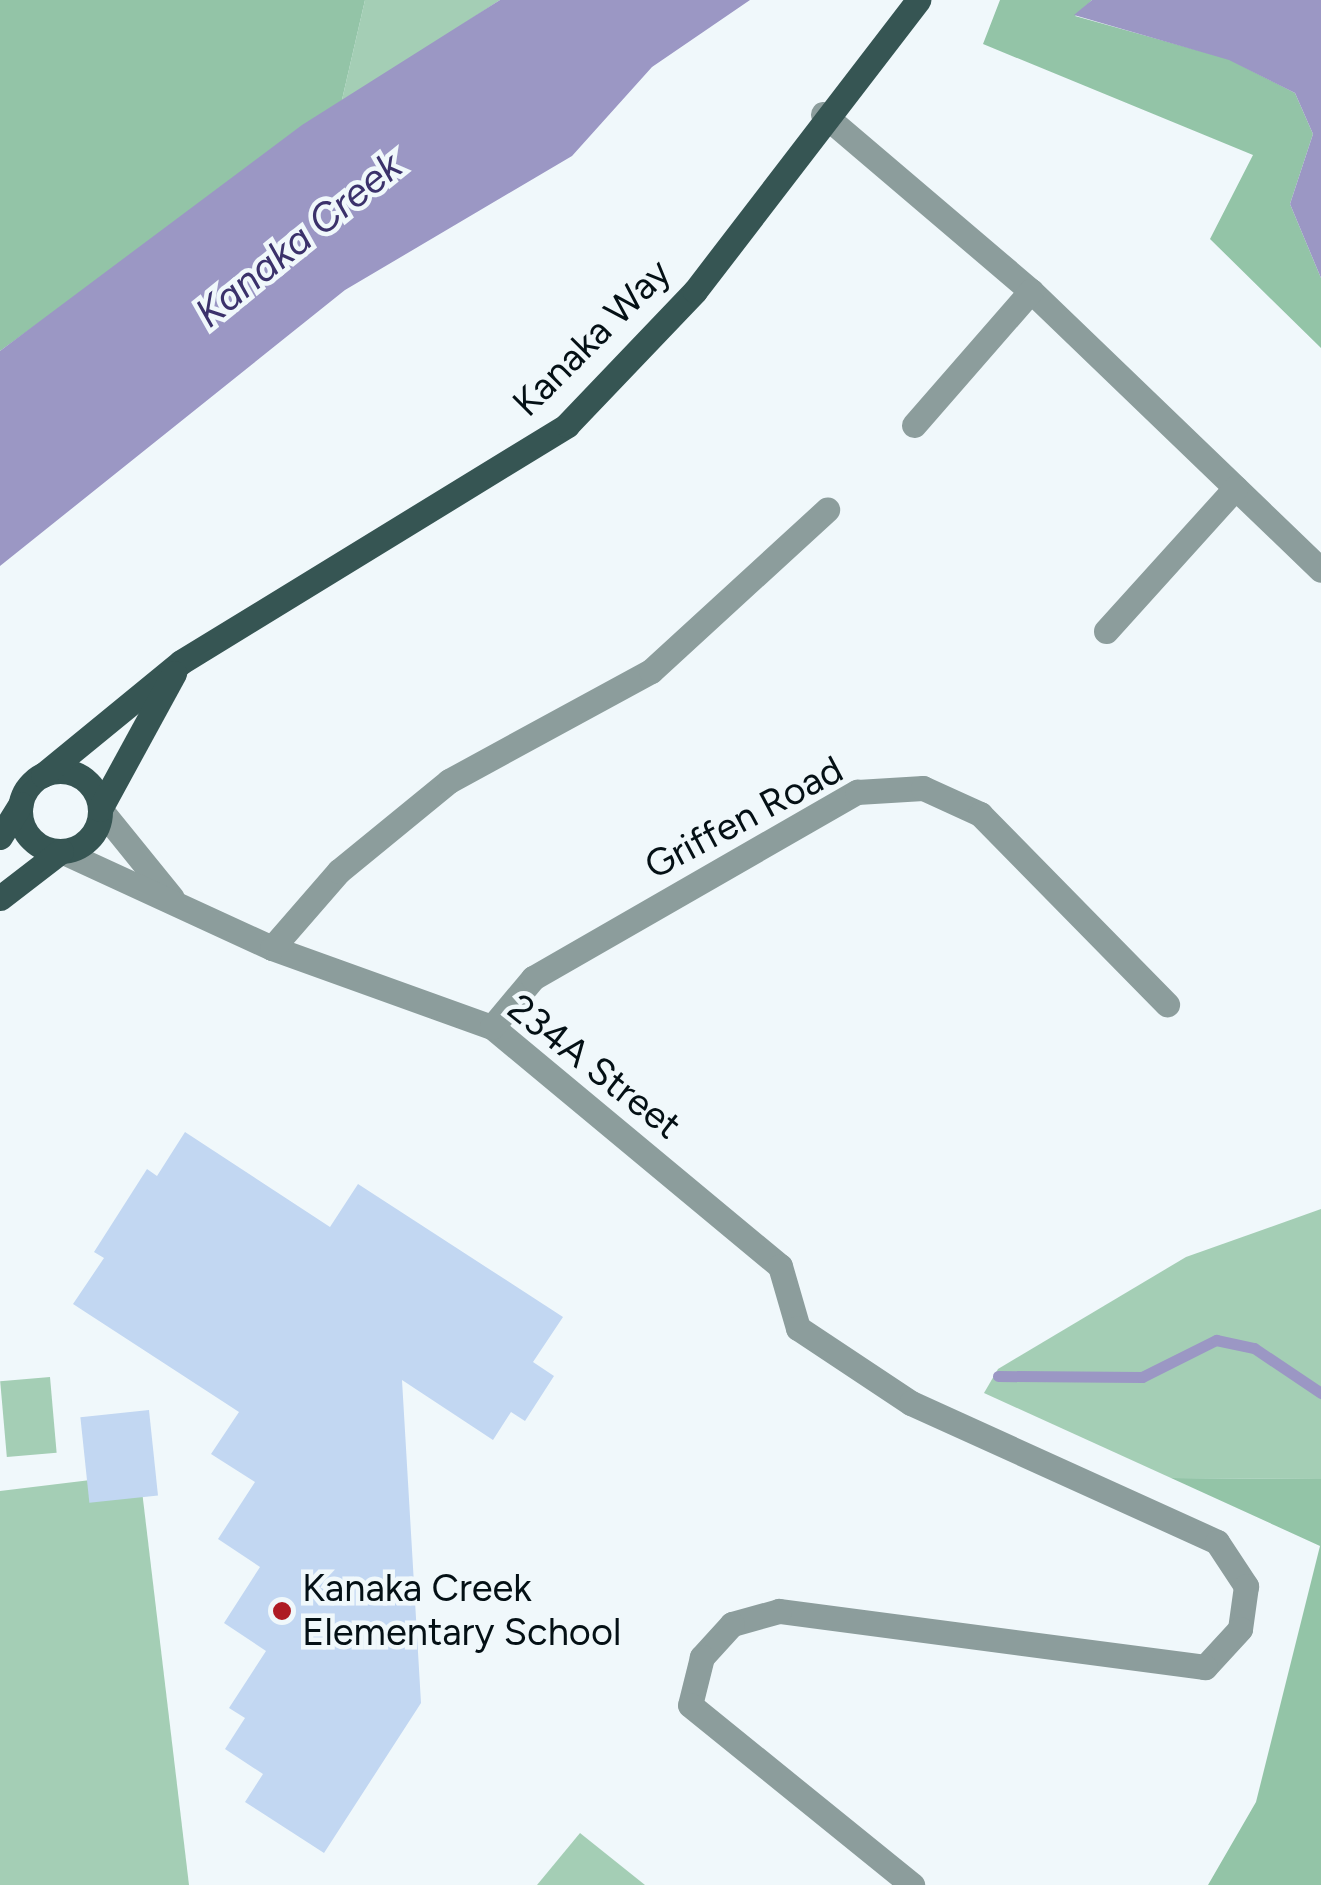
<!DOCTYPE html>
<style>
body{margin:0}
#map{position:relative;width:1321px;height:1885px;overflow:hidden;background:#f0f8fb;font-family:Figtree,sans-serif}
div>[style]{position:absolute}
.green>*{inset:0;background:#a4ceb5;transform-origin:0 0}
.forest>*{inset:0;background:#93c4a7}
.water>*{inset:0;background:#9b97c4}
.stream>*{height:11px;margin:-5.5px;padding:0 5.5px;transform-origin:5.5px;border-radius:5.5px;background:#9b97c4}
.building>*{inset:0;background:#c2d7f2;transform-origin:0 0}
.minor>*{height:25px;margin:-12.5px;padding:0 12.5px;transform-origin:12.5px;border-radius:12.5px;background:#8c9d9c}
.major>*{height:25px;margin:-12.5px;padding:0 12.5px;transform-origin:12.5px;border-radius:12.5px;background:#365553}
.major>.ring{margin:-12.5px;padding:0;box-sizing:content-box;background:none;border:25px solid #365553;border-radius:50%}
.dots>*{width:28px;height:28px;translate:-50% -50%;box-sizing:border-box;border:5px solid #f0f8fb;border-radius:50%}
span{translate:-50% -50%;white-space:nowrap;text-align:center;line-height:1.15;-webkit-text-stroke:9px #f0f8fb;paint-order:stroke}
.street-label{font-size:38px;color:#041015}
.poi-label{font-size:38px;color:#041015}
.left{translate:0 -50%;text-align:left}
.water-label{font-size:40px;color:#3b326b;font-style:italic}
</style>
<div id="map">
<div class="green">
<i style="clip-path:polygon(365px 0,500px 0,341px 104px)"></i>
<i style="clip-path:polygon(1321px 1209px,1321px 1479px,1171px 1478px,984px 1393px,998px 1369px,1186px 1257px)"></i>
<i style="left:50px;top:1377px;width:76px;height:50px;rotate:85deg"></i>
<i style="clip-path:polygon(140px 1474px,189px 1885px,0 1885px,0 1491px)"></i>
<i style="clip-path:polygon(580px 1833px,645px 1885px,537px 1885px)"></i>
</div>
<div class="forest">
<i style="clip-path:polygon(0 0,365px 0,341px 104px,0 351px)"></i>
<i style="clip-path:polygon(1000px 0,1092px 0,1075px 16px,1229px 59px,1295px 93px,1313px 134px,1290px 204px,1321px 278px,1321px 348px,1210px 239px,1253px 155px,983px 44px)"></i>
<i style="clip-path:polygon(1171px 1478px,1321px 1479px,1321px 1885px,1208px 1885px,1256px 1802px,1320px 1546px)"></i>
</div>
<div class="water">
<i style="clip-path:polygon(500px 0,750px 0,652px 67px,572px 156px,345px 290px,0 566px,0 351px,302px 125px)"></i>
<i style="clip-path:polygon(1092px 0,1321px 0,1321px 278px,1290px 204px,1313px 134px,1295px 93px,1229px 60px,1074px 15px)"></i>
</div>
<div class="stream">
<i style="left:998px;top:1376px;width:144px;rotate:0.4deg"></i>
<i style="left:1142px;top:1377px;width:83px;rotate:-26.6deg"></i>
<i style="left:1216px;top:1340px;width:39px;rotate:12deg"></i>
<i style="left:1254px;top:1348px;width:81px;rotate:33.9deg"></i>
</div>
<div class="building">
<i style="clip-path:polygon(185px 1132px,330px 1227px,358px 1184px,563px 1317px,533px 1362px,554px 1376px,525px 1421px,511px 1412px,493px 1440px,402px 1380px,421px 1703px,324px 1853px,245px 1802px,263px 1774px,225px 1749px,245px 1718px,229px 1708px,266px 1651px,224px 1623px,260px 1567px,218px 1539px,255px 1482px,211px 1454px,239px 1412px,73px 1304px,104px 1258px,94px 1252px,147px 1169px,157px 1176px)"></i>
<i style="left:149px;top:1410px;width:86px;height:69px;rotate:84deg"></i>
</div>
<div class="minor">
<i style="left:823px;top:114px;width:273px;rotate:40.4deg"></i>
<i style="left:1031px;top:291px;width:402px;rotate:43.9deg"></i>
<i style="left:914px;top:425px;width:178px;rotate:-48.9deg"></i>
<i style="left:1106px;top:631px;width:193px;rotate:-47.9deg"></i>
<i style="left:100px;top:809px;width:114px;rotate:51deg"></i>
<i style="left:61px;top:851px;width:232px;rotate:24.7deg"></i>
<i style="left:272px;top:948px;width:234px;rotate:19.8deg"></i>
<i style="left:492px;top:1027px;width:374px;rotate:39.7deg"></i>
<i style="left:780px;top:1266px;width:65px;rotate:73.8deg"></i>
<i style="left:798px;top:1328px;width:136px;rotate:33.6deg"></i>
<i style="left:911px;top:1403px;width:336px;rotate:24.4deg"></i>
<i style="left:1217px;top:1542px;width:53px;rotate:56.6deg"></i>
<i style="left:1246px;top:1586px;width:43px;rotate:97.9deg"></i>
<i style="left:1240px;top:1629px;width:52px;rotate:132.6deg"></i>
<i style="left:1205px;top:1667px;width:430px;rotate:-172.5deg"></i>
<i style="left:779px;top:1611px;width:49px;rotate:164.5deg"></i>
<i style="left:732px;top:1624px;width:45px;rotate:132.3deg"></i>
<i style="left:702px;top:1657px;width:49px;rotate:104deg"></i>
<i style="left:690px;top:1705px;width:286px;rotate:39deg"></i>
<i style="left:272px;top:948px;width:102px;rotate:-49deg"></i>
<i style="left:339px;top:871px;width:142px;rotate:-39.3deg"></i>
<i style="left:449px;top:781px;width:230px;rotate:-28.6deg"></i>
<i style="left:651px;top:671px;width:239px;rotate:-42.5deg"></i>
<i style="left:492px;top:1027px;width:64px;rotate:-50.1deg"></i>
<i style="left:533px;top:978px;width:374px;rotate:-29.9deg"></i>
<i style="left:857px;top:792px;width:66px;rotate:-3.5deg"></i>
<i style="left:923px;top:788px;width:63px;rotate:24.5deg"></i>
<i style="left:980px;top:814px;width:267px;rotate:45.5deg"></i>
</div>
<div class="major">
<i class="ring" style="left:20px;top:771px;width:55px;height:55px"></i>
<i style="left:43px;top:775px;width:178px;rotate:-39.3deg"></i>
<i style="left:181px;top:662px;width:453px;rotate:-31.5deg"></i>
<i style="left:567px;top:425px;width:185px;rotate:-46.3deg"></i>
<i style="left:695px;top:291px;width:367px;rotate:-52.5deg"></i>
<i style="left:100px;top:809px;width:155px;rotate:-61.4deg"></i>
<i style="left:0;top:837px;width:39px;rotate:-58deg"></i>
<i style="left:0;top:898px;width:77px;rotate:-37.6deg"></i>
</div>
<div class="dots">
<i style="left:282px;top:1611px;background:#ae1b24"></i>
</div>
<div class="street-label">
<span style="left:592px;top:338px;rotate:-45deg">Kanaka Way</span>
<span style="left:744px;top:818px;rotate:-28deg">Griffen Road</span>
<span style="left:594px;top:1067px;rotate:38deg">234A Street</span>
</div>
<div class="poi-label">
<span class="left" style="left:302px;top:1611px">Kanaka Creek<br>Elementary School</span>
</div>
<div class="water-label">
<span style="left:298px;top:239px;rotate:-39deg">Kanaka Creek</span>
</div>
</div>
